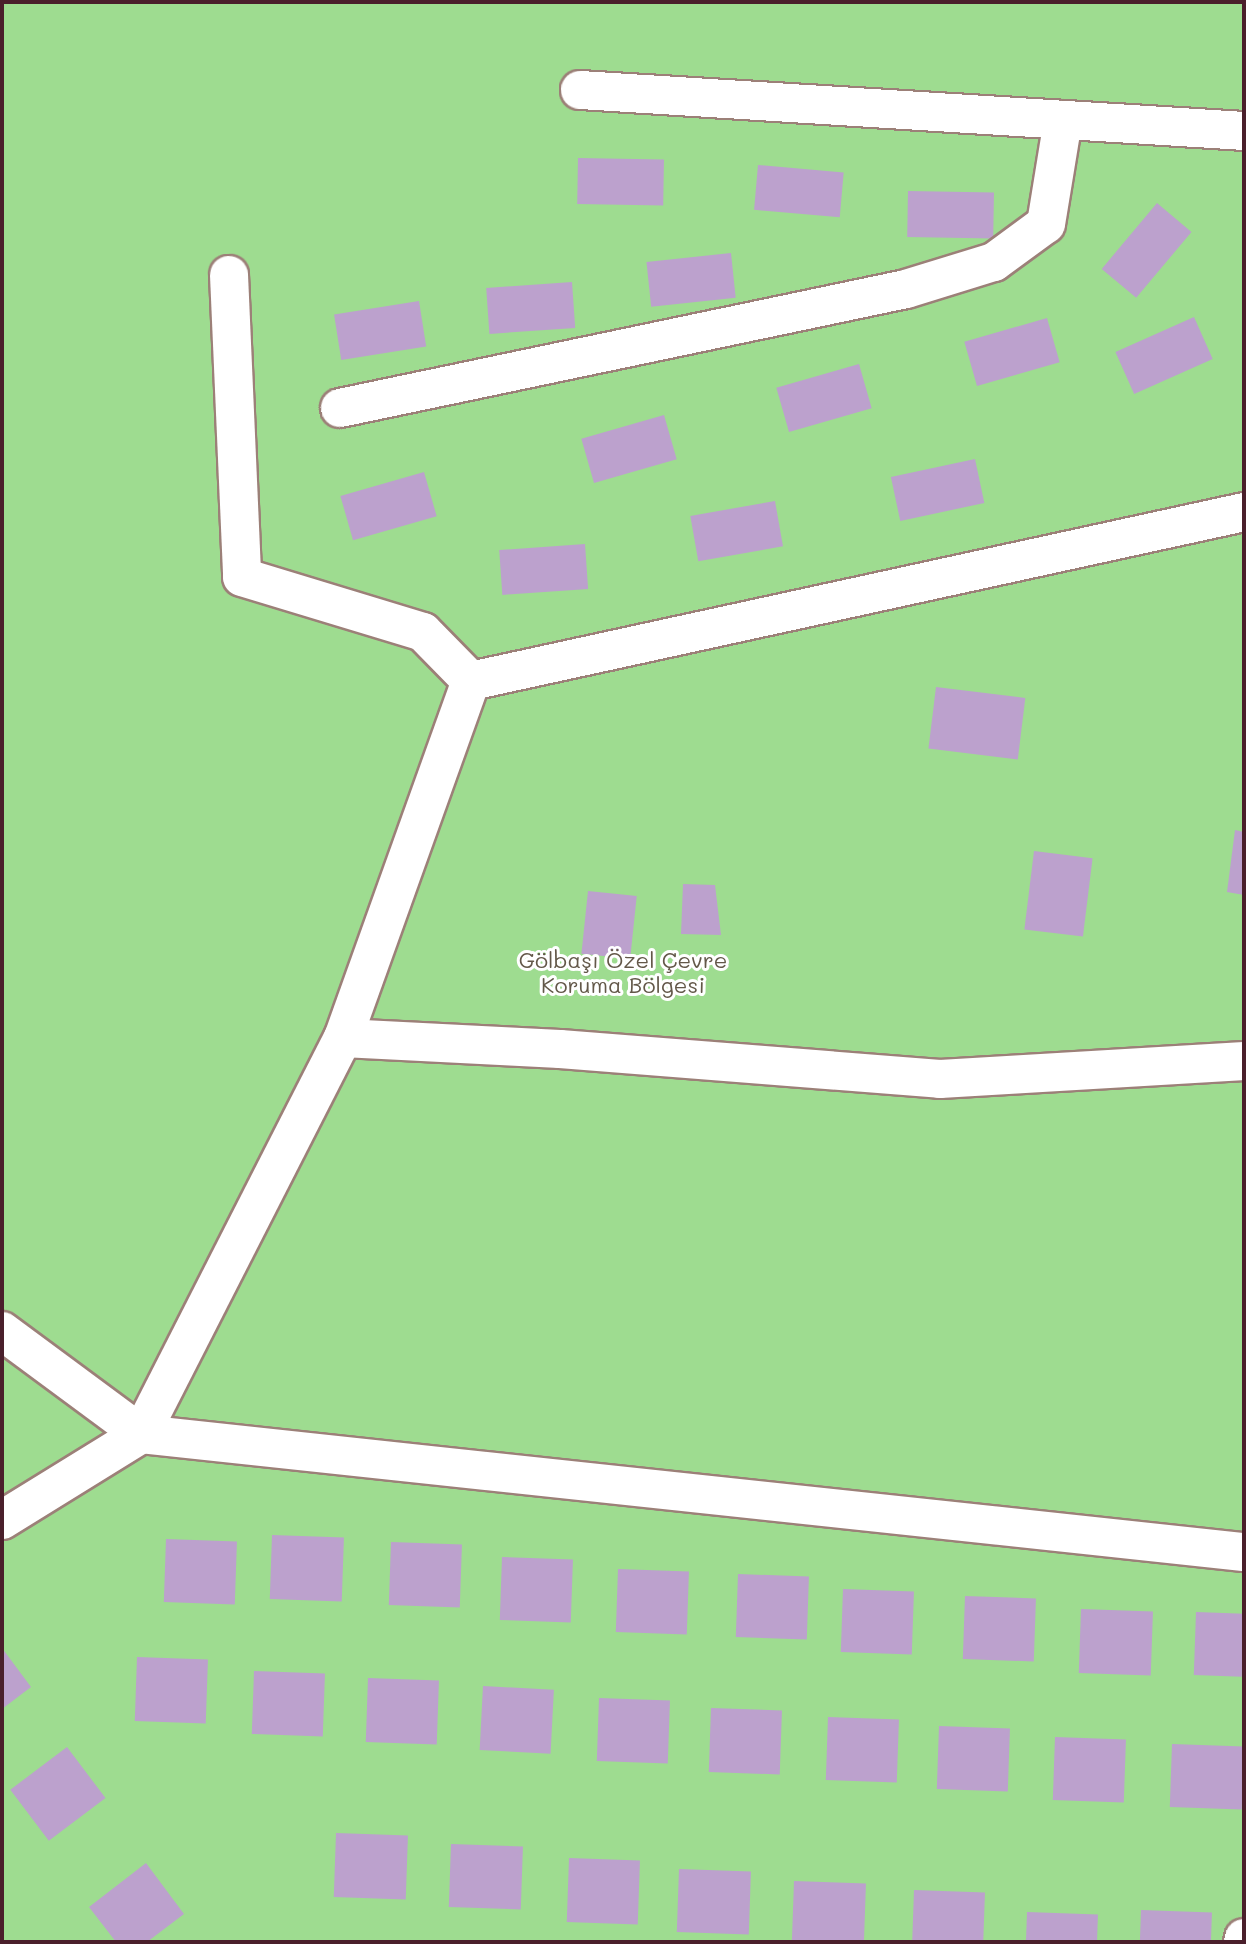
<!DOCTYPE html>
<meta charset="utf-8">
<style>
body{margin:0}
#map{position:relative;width:1246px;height:1944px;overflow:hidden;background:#efe2c4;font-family:Mali,sans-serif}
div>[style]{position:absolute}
.green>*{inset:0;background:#9edc90;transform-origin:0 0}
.building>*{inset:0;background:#bca1cd;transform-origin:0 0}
.roads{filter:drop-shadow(2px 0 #9c8078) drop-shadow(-2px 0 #9c8078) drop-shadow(0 2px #9c8078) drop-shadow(0 -2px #9c8078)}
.minor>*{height:38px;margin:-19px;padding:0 19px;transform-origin:19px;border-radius:19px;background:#fff}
span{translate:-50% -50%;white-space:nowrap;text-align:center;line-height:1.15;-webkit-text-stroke:6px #fff;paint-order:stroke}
.park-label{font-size:22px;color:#635849}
.frame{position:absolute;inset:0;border:4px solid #4a1f2b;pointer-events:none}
</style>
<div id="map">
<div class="green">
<i style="left:2px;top:2px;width:1242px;height:1940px"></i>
</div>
<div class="building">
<i style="left:578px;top:158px;width:86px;height:46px;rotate:1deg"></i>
<i style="left:758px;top:165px;width:86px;height:45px;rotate:5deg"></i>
<i style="left:908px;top:191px;width:86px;height:46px;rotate:1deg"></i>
<i style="left:1157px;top:203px;width:45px;height:86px;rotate:40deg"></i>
<i style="left:731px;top:253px;width:45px;height:85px;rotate:84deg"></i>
<i style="left:572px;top:282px;width:46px;height:86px;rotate:86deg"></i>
<i style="left:419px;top:301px;width:46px;height:86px;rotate:81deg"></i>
<i style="left:1194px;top:317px;width:46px;height:86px;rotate:66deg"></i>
<i style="left:1047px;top:318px;width:46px;height:86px;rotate:74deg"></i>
<i style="left:859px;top:364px;width:46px;height:86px;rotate:74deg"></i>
<i style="left:664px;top:415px;width:46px;height:86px;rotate:74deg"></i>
<i style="left:975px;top:459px;width:45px;height:86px;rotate:78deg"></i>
<i style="left:424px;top:472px;width:46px;height:87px;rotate:74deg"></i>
<i style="left:775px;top:501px;width:46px;height:86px;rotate:80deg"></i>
<i style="left:585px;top:544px;width:45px;height:86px;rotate:86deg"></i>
<i style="left:936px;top:687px;width:90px;height:62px;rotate:7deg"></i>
<i style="clip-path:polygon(1235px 830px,1244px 832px,1244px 895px,1227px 892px)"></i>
<i style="left:1034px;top:851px;width:59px;height:79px;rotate:7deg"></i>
<i style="clip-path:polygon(683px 884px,715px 885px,721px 935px,681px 934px)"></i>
<i style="left:588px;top:891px;width:49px;height:63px;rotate:6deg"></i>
<i style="left:272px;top:1535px;width:72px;height:64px;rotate:2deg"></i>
<i style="left:166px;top:1539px;width:71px;height:63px;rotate:2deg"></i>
<i style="left:391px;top:1542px;width:71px;height:63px;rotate:2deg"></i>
<i style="left:502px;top:1557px;width:71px;height:63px;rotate:2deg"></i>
<i style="left:618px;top:1569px;width:71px;height:63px;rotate:2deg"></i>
<i style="left:738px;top:1574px;width:71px;height:63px;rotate:2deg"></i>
<i style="left:843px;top:1589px;width:71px;height:63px;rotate:2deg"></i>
<i style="left:965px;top:1596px;width:71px;height:63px;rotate:2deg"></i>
<i style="left:1081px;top:1609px;width:72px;height:64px;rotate:2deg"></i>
<i style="left:1196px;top:1612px;width:48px;height:63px;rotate:2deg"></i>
<i style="clip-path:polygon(2px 1648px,31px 1687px,2px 1709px)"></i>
<i style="left:137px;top:1657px;width:71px;height:64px;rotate:2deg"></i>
<i style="left:254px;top:1671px;width:71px;height:63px;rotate:2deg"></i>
<i style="left:368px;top:1678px;width:71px;height:64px;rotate:2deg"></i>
<i style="left:483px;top:1686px;width:71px;height:64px;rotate:3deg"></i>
<i style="left:599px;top:1698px;width:71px;height:63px;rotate:2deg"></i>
<i style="left:711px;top:1708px;width:71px;height:64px;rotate:2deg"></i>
<i style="left:828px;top:1717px;width:71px;height:63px;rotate:2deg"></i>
<i style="left:939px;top:1726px;width:71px;height:63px;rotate:2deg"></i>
<i style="left:1055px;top:1737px;width:71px;height:63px;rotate:2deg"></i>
<i style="left:1172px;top:1744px;width:72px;height:63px;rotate:2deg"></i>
<i style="left:67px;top:1747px;width:64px;height:71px;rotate:53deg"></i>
<i style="left:336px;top:1833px;width:72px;height:64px;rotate:2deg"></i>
<i style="left:451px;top:1844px;width:72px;height:63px;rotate:2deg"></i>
<i style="left:569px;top:1858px;width:71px;height:64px;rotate:2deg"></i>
<i style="clip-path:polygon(146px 1863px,184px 1914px,147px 1942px,116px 1942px,89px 1907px)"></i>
<i style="left:679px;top:1869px;width:72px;height:63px;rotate:2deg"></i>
<i style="left:794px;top:1881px;width:72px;height:61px;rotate:2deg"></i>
<i style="left:914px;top:1890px;width:71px;height:52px;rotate:2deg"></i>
<i style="left:1141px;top:1910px;width:71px;height:32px;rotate:2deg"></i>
<i style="left:1027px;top:1912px;width:71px;height:30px;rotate:2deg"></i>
</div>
<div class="roads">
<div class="minor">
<i style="left:580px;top:90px;width:665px;rotate:3.53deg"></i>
<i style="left:229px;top:275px;width:302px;rotate:87.5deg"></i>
<i style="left:242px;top:577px;width:189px;rotate:16.9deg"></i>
<i style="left:423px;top:632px;width:69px;rotate:45.6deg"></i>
<i style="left:471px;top:681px;width:791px;rotate:-12.33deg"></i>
<i style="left:340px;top:408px;width:578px;rotate:-11.87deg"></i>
<i style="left:906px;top:289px;width:92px;rotate:-17.1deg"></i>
<i style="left:994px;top:262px;width:64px;rotate:-36.2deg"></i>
<i style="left:1046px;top:224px;width:105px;rotate:-80.7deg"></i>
<i style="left:343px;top:1038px;width:217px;rotate:2.9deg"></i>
<i style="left:560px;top:1049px;width:381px;rotate:4.5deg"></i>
<i style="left:940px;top:1079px;width:305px;rotate:-3.4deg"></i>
<i style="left:2px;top:1331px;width:173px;rotate:36.5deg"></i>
<i style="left:141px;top:1434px;width:1109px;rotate:6.11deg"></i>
<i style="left:2px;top:1520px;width:163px;rotate:-31.7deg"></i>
<i style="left:141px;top:1434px;width:445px;rotate:-63deg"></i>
<i style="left:343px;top:1038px;width:379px;rotate:-70.3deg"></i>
<i style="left:1243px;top:1942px;width:4px;rotate:-76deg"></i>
</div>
</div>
<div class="park-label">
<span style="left:623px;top:972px">Gölbaşı Özel Çevre<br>Koruma Bölgesi</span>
</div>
<div class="frame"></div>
</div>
